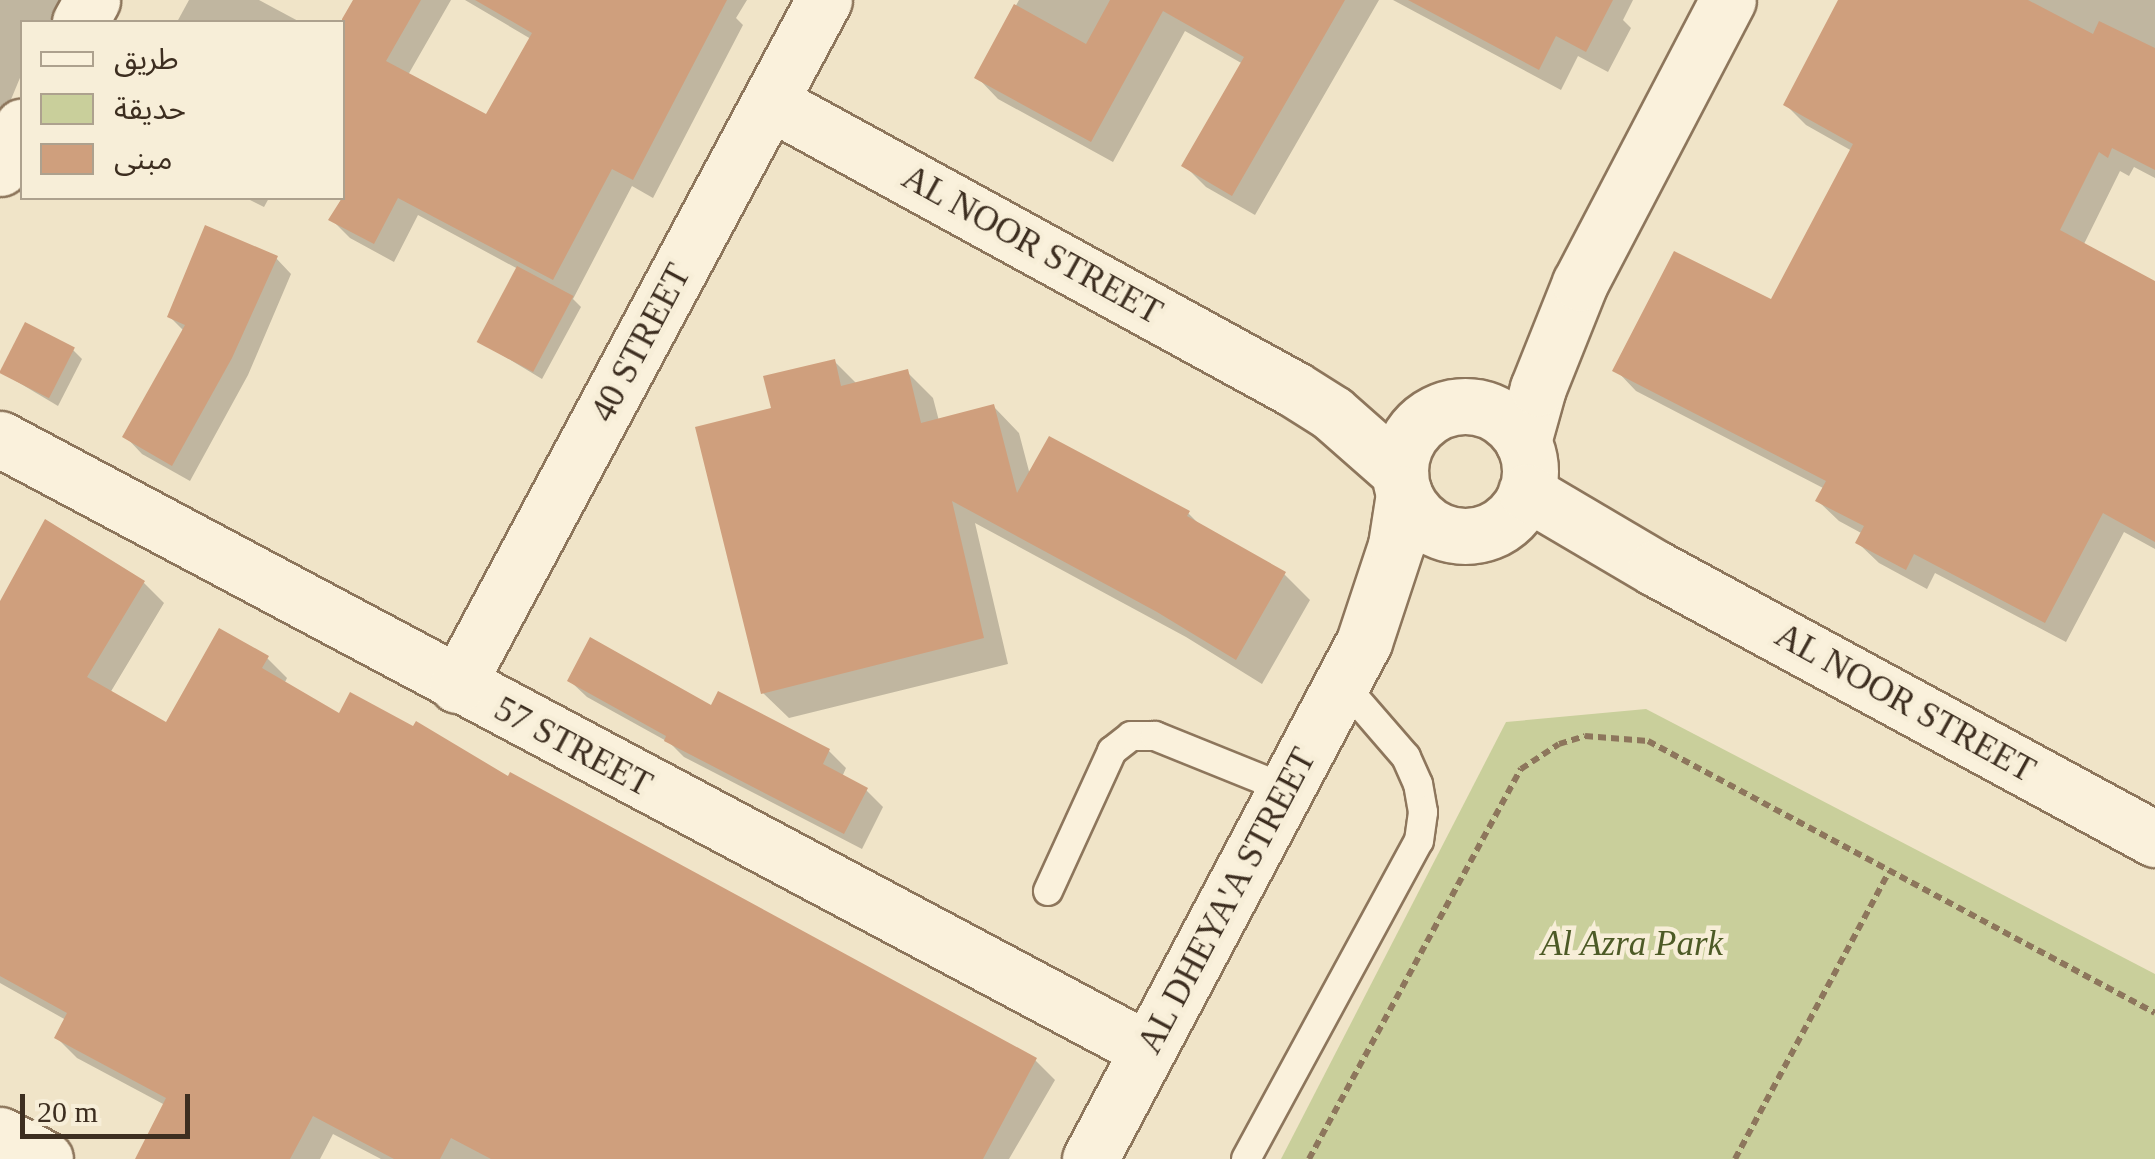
<!DOCTYPE html>
<meta charset="utf-8">
<style>
body{margin:0}
#map{position:relative;width:2155px;height:1159px;overflow:hidden;background:#f0e4c8;font-family:"Times New Roman","Noto Sans Arabic",serif}
div>[style]{position:absolute}
.green>*{inset:0;background:#c9cf9b}
.shadow>*{inset:0;background:#0003}
.building>*{inset:0;background:#cf9f7d;transform-origin:0 0}
.path>*{height:6px;margin-top:-3px;transform-origin:0;background:repeating-linear-gradient(90deg,#8d765c 0 8px,transparent 0 13px)}
.roads{filter:drop-shadow(2px 0 #8d765c) drop-shadow(-2px 0 #8d765c) drop-shadow(0 2px #8d765c) drop-shadow(0 -2px #8d765c)}
.service>*{height:28px;margin:-14px;padding:0 14px;transform-origin:14px;border-radius:14px;background:#faf1dc}
.minor>*{height:55px;margin:-27.5px;padding:0 27.5px;transform-origin:27.5px;border-radius:27.5px;background:#faf1dc}
.minor>.ring{margin:-27.5px;padding:0;box-sizing:content-box;background:none;border:55px solid #faf1dc;border-radius:50%}
span{translate:-50% -50%;white-space:nowrap;text-align:center;line-height:1.15;-webkit-text-stroke:9px #f7eed8;paint-order:stroke}
.street-label{font-size:35px;color:#3d2e20}
.park-label{font-size:35px;color:#4d5a26;font-style:italic}
.legend{position:absolute;left:20px;top:20px;width:325px;height:180px;box-sizing:border-box;background:#f7eed8;border:2px solid #ada18e;margin:0;padding:12px 18px;list-style:none;font-size:30px;color:#3d2e20}
.legend li{display:flex;align-items:center;gap:20px;height:50px}
.legend b{width:50px;border:2px solid #ada18e}
.scale{position:absolute;left:20px;top:1094px;width:170px;height:45px;box-sizing:border-box;border:5px solid #3d2e20;border-top:0;padding-left:12px;font-size:30px;line-height:35px;white-space:nowrap;color:#3d2e20;-webkit-text-stroke:8px #f7eed8;paint-order:stroke}
</style>
<div id="map">
<div class="green">
<i style="clip-path:polygon(1646px 709px,2155px 974px,2155px 1159px,1281px 1159px,1506px 722px)"></i>
</div>
<div class="shadow">
<i style="clip-path:polygon(0 0,65px 0,52px 22px,22px 22px,22px 73px,0 126px)"></i>
<i style="clip-path:polygon(189px 0,259px 0,300px 22px,177px 22px)"></i>
<i style="clip-path:polygon(356px 0,451px 0,408px 75px,487px 117px,531px 39px,465px 0,747px 0,736px 18px,743px 25px,653px 198px,632px 186px,573px 299px,581px 307px,542px 379px,479px 341px,518px 269px,418px 215px,394px 262px,350px 238px,331px 219px,358px 167px)"></i>
<i style="clip-path:polygon(1019px 0,1379px 0,1255px 215px,1206px 187px,1184px 165px,1243px 64px,1185px 31px,1113px 162px,998px 99px,977px 77px)"></i>
<i style="clip-path:polygon(1393px 0,1633px 0,1623px 20px,1631px 28px,1608px 72px,1578px 56px,1561px 90px)"></i>
<i style="clip-path:polygon(1855px 0,2155px 0,2155px 178px,2134px 167px,2129px 176px,2120px 171px,2083px 246px,2155px 284px,2155px 549px,2124px 532px,2066px 642px,1935px 573px,1927px 589px,1879px 563px,1858px 543px,1863px 534px,1839px 521px,1818px 501px,1825px 489px,1636px 391px,1616px 370px,1772px 302px,1852px 151px,1806px 125px,1786px 105px)"></i>
<i style="clip-path:polygon(246px 198px,269px 198px,264px 207px)"></i>
<i style="clip-path:polygon(275px 257px,291px 274px,248px 375px,190px 481px,142px 454px,126px 437px,184px 331px,170px 317px)"></i>
<i style="clip-path:polygon(73px 350px,82px 359px,58px 406px,1px 372px)"></i>
<i style="clip-path:polygon(834px 361px,857px 384px,907px 372px,933px 398px,939px 421px,994px 407px,1019px 433px,1030px 475px,1188px 513px,1202px 527px,1284px 574px,1310px 600px,1262px 684px,1186px 637px,975px 523px,1008px 664px,789px 718px,763px 693px,774px 410px)"></i>
<i style="clip-path:polygon(144px 583px,164px 603px,110px 693px,167px 725px,267px 658px,287px 678px,284px 684px,340px 716px,509px 780px,1035px 1060px,1055px 1080px,1009px 1159px,381px 1159px,333px 1134px,320px 1159px,138px 1159px,165px 1105px,77px 1058px,57px 1038px,66px 1020px,0 983px,0 606px)"></i>
<i style="clip-path:polygon(570px 681px,713px 709px,829px 751px,846px 768px,842px 777px,866px 790px,883px 807px,862px 849px,684px 757px,670px 743px,587px 697px)"></i>
</div>
<div class="building">
<i style="clip-path:polygon(353px 0,421px 0,386px 61px,486px 114px,532px 33px,475px 0,727px 0,633px 180px,612px 169px,553px 280px,398px 198px,374px 244px,328px 220px,342px 198px,342px 19px)"></i>
<i style="clip-path:polygon(1110px 0,1345px 0,1232px 196px,1181px 166px,1244px 57px,1163px 11px,1091px 142px,974px 78px,1014px 4px,1086px 44px)"></i>
<i style="clip-path:polygon(1408px 0,1613px 0,1586px 52px,1556px 36px,1539px 70px)"></i>
<i style="clip-path:polygon(1838px 0,2028px 0,2093px 34px,2099px 21px,2155px 48px,2155px 170px,2112px 148px,2108px 158px,2099px 152px,2060px 230px,2155px 281px,2155px 542px,2103px 513px,2045px 623px,1914px 554px,1906px 570px,1855px 543px,1864px 526px,1815px 501px,1826px 481px,1612px 371px,1674px 251px,1771px 299px,1853px 144px,1783px 105px)"></i>
<i style="clip-path:polygon(205px 225px,278px 256px,232px 358px,172px 466px,122px 437px,185px 325px,167px 317px)"></i>
<i style="left:517px;top:266px;width:64px;height:86px;rotate:28deg"></i>
<i style="left:25px;top:322px;width:56px;height:57px;rotate:27deg"></i>
<i style="clip-path:polygon(835px 359px,841px 386px,908px 369px,921px 423px,994px 404px,1017px 493px,1049px 436px,1190px 511px,1187px 516px,1286px 572px,1236px 660px,1157px 612px,952px 501px,984px 638px,761px 694px,695px 427px,771px 408px,763px 376px)"></i>
<i style="clip-path:polygon(45px 519px,145px 581px,87px 677px,166px 722px,219px 628px,269px 656px,262px 668px,339px 713px,350px 692px,413px 726px,416px 721px,508px 776px,510px 772px,1037px 1058px,983px 1159px,491px 1159px,451px 1138px,440px 1159px,394px 1159px,313px 1116px,290px 1159px,135px 1159px,166px 1098px,54px 1038px,67px 1013px,0 976px,0 601px)"></i>
<i style="clip-path:polygon(590px 637px,711px 705px,718px 691px,830px 749px,823px 764px,868px 788px,844px 834px,664px 741px,666px 736px,567px 681px)"></i>
</div>
<div class="path">
<i style="left:1309px;top:1159px;width:444px;rotate:-61.5deg"></i>
<i style="left:1521px;top:769px;width:45px;rotate:-33.3deg"></i>
<i style="left:1559px;top:744px;width:27px;rotate:-17deg"></i>
<i style="left:1585px;top:736px;width:63px;rotate:4.5deg"></i>
<i style="left:1648px;top:741px;width:575px;rotate:28.21deg"></i>
<i style="left:1735px;top:1159px;width:326px;rotate:-61.8deg"></i>
</div>
<div class="roads">
<div class="service">
<i style="left:1048px;top:891px;width:154px;rotate:-65.4deg"></i>
<i style="left:1112px;top:751px;width:24px;rotate:-38deg"></i>
<i style="left:1131px;top:736px;width:24px"></i>
<i style="left:1155px;top:736px;width:141px;rotate:22deg"></i>
<i style="left:1246px;top:1159px;width:362px;rotate:-61.5deg"></i>
<i style="left:1419px;top:841px;width:29px;rotate:-82deg"></i>
<i style="left:1423px;top:812px;width:28px;rotate:-100deg"></i>
<i style="left:1418px;top:784px;width:30px;rotate:-114deg"></i>
<i style="left:1406px;top:757px;width:98px;rotate:-130.9deg"></i>
</div>
<div class="minor">
<i style="left:80px;top:22px;width:25px;rotate:-61deg"></i>
<i style="left:770px;top:102px;width:597px;rotate:28.71deg"></i>
<i style="left:1294px;top:389px;width:45px;rotate:32.3deg"></i>
<i style="left:1332px;top:413px;width:91px;rotate:41.4deg"></i>
<i style="left:0;top:168px;width:47px;rotate:-61.8deg"></i>
<i class="ring" style="left:1400px;top:406px;width:75px;height:75px"></i>
<i style="left:0;top:439px;width:1300px;rotate:28.02deg"></i>
<i style="left:1523px;top:442px;width:56px;rotate:-74.5deg"></i>
<i style="left:1538px;top:388px;width:113px;rotate:-68.2deg"></i>
<i style="left:1580px;top:283px;width:319px;rotate:-62.4deg"></i>
<i style="left:1526px;top:492px;width:150px;rotate:30.5deg"></i>
<i style="left:1655px;top:568px;width:569px;rotate:28.46deg"></i>
<i style="left:457px;top:685px;width:777px;rotate:-61.82deg"></i>
<i style="left:0;top:1135px;width:51px;rotate:28.1deg"></i>
<i style="left:1090px;top:1159px;width:585px;rotate:-62.08deg"></i>
<i style="left:1364px;top:642px;width:102px;rotate:-71.7deg"></i>
<i style="left:1396px;top:545px;width:52px;rotate:-81.1deg"></i>
</div>
</div>
<div class="street-label">
<span style="left:1032px;top:245px;rotate:29deg">AL NOOR STREET</span>
<span style="left:641px;top:343px;rotate:-62deg">40 STREET</span>
<span style="left:1905px;top:703px;rotate:29deg">AL NOOR STREET</span>
<span style="left:573px;top:747px;rotate:28deg">57 STREET</span>
<span style="left:1227px;top:901px;rotate:-62deg">AL DHEYA'A STREET</span>
</div>
<div class="park-label">
<span style="left:1632px;top:944px">Al Azra Park</span>
</div>
<ul class="legend">
<li><b style="height:12px;background:#faf1dc"></b>طريق</li>
<li><b style="height:28px;background:#c9cf9b"></b>حديقة</li>
<li><b style="height:28px;background:#cf9f7d"></b>مبنى</li>
</ul>
<div class="scale">20 m</div>
</div>
